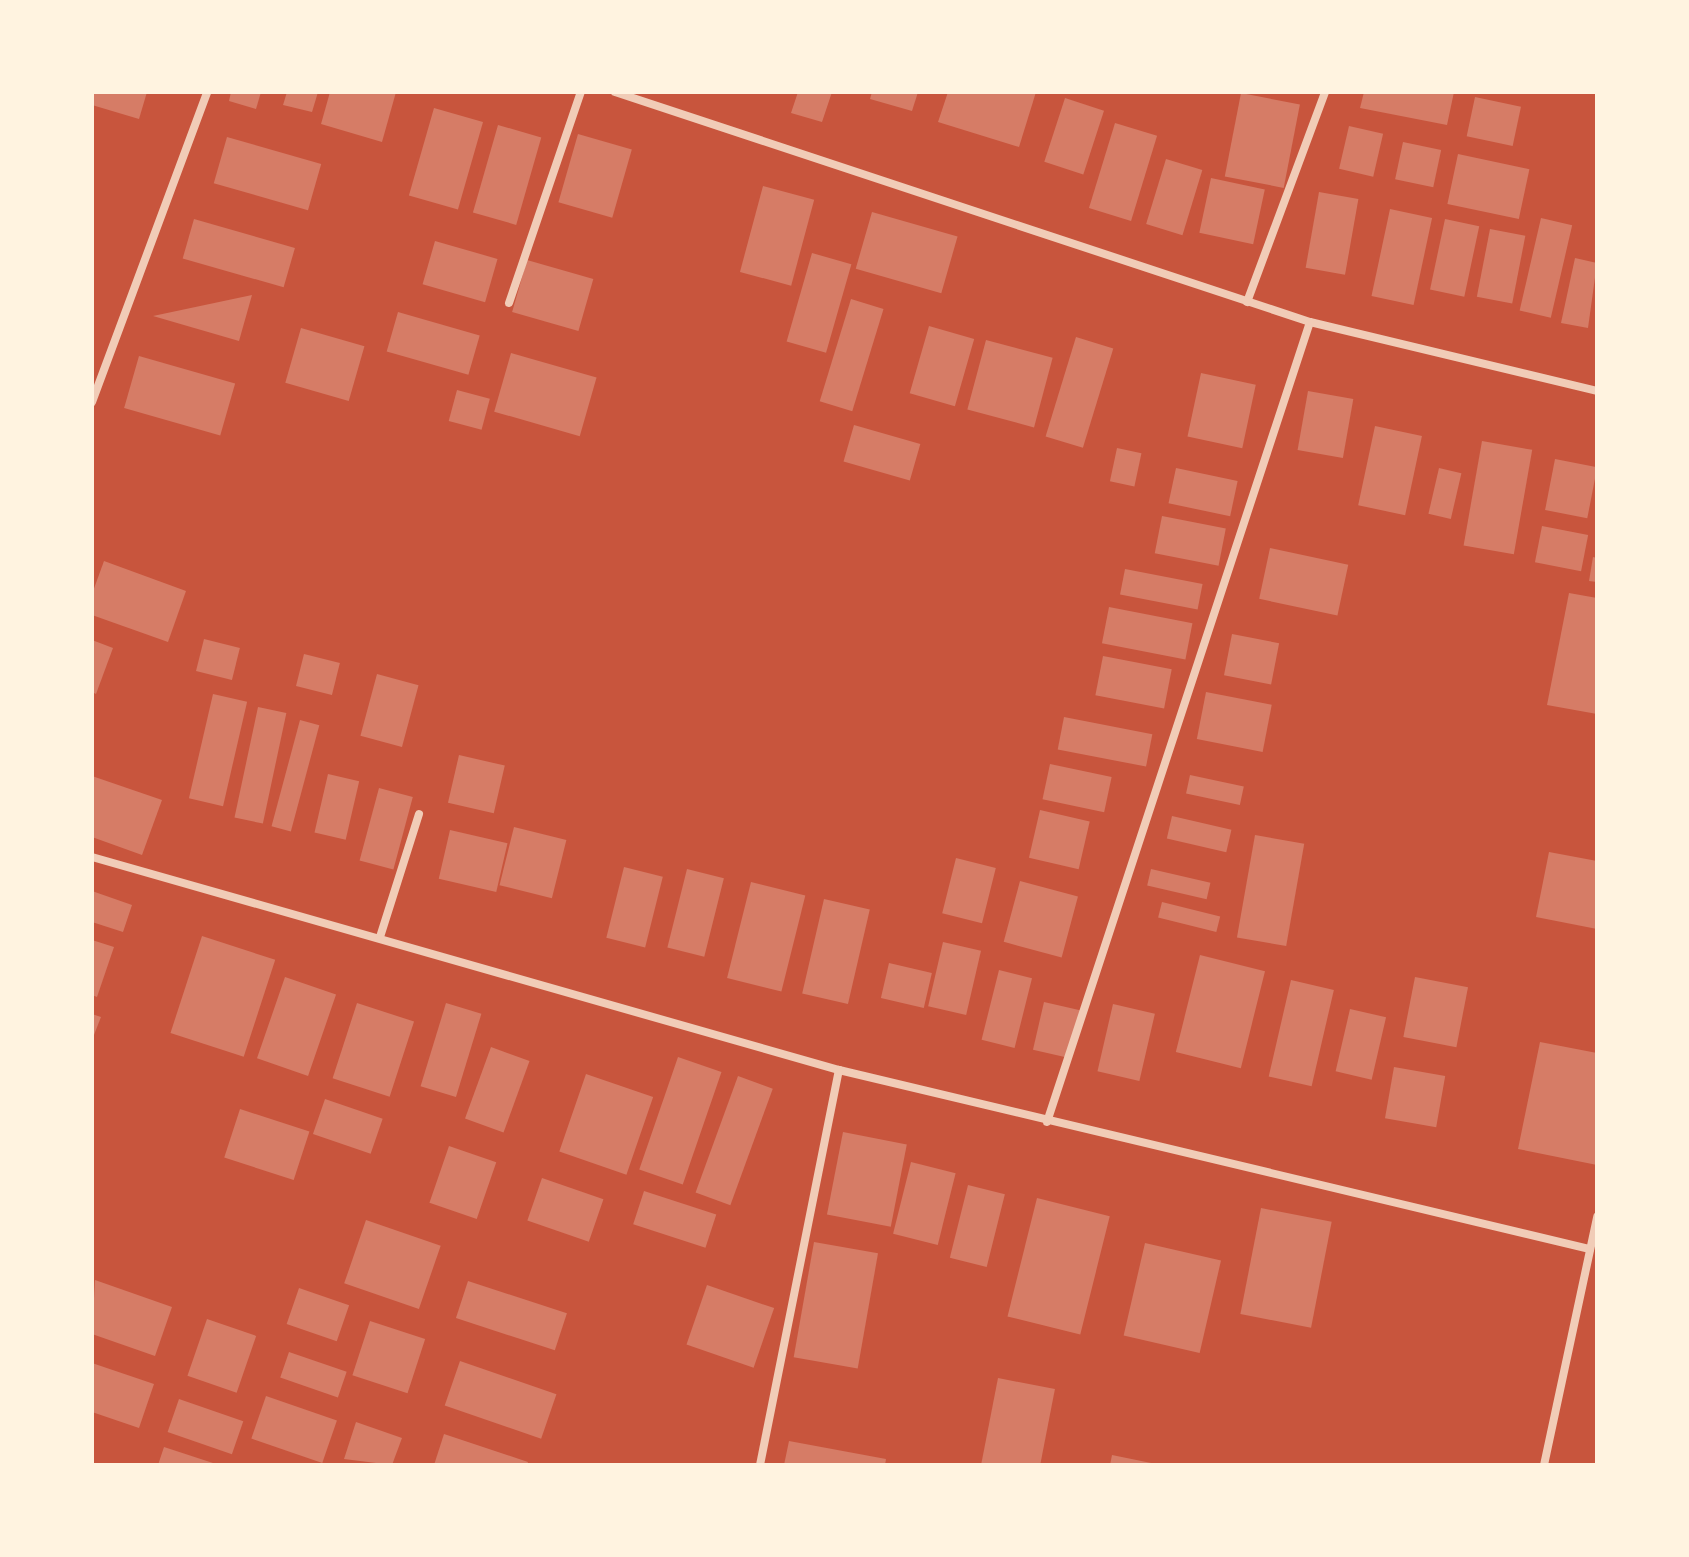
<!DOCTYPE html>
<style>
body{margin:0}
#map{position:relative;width:1689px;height:1557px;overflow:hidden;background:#c8553d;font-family:"Titillium Web",sans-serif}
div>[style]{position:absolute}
.building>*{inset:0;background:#d67c66;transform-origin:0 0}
.minor>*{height:8px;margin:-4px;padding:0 4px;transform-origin:4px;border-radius:4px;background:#f1ccb7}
span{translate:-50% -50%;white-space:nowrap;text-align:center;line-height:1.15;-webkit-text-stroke:6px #fff3e0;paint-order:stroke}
.frame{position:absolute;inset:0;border:94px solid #fff3e0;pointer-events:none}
</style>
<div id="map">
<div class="building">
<i style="clip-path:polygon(92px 92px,147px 92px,139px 119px,92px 105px)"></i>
<i style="clip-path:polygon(231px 92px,261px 92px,256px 109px,229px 101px)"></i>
<i style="clip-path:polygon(287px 92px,318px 92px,312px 112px,283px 105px)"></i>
<i style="clip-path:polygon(330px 92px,396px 92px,382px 142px,321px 124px)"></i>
<i style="clip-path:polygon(798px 92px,832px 92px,822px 122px,791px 113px)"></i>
<i style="clip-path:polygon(872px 92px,918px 92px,912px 111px,870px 99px)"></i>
<i style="clip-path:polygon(948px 92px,1036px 92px,1019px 147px,938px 122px)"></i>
<i style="clip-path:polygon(1364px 92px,1454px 92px,1447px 125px,1360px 108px)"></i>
<i style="left:1241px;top:93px;width:60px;height:85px;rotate:11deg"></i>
<i style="left:1475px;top:97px;width:47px;height:40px;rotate:12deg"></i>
<i style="left:1065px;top:98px;width:41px;height:67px;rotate:18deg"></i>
<i style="left:434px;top:108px;width:51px;height:91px;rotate:16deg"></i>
<i style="left:1115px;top:123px;width:44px;height:89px;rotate:17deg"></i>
<i style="left:498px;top:125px;width:45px;height:91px;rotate:16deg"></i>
<i style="left:1349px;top:126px;width:35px;height:44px;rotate:13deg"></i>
<i style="left:578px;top:134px;width:56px;height:71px;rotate:16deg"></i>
<i style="left:227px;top:137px;width:98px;height:48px;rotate:16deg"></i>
<i style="left:1403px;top:142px;width:39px;height:38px;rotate:12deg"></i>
<i style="left:1458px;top:154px;width:73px;height:51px;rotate:12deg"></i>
<i style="left:1166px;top:159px;width:38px;height:68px;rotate:17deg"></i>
<i style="left:1211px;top:178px;width:55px;height:56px;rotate:12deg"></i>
<i style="left:763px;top:186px;width:53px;height:89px;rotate:15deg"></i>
<i style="left:1319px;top:192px;width:40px;height:77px;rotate:10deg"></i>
<i style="left:1390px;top:209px;width:43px;height:89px;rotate:12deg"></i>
<i style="left:872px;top:212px;width:89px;height:59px;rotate:16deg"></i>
<i style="left:1541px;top:218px;width:32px;height:95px;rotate:13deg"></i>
<i style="left:194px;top:219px;width:105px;height:41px;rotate:16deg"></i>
<i style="left:1445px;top:219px;width:35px;height:72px;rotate:12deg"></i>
<i style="left:1490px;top:229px;width:36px;height:69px;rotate:11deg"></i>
<i style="left:435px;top:241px;width:65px;height:45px;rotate:16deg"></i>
<i style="left:812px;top:253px;width:41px;height:92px;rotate:16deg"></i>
<i style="clip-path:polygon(1575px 258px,1597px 263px,1588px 328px,1561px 323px)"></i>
<i style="left:527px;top:260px;width:69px;height:54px;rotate:16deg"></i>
<i style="clip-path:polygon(252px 295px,239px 341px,153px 316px)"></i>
<i style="left:851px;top:299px;width:34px;height:107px;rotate:17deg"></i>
<i style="left:398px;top:312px;width:85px;height:41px;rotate:16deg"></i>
<i style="left:929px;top:326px;width:47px;height:70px;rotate:16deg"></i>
<i style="left:301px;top:328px;width:66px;height:57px;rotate:16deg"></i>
<i style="left:1076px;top:337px;width:39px;height:104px;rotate:17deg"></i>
<i style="left:986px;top:340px;width:69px;height:72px;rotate:15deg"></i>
<i style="left:511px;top:353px;width:89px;height:61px;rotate:16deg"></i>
<i style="left:139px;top:356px;width:100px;height:54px;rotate:16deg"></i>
<i style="left:1201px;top:373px;width:56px;height:65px;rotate:12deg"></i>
<i style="left:457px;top:390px;width:34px;height:32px;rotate:15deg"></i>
<i style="left:1308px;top:391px;width:46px;height:60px;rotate:10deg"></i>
<i style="left:854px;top:425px;width:69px;height:38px;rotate:16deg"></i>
<i style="left:1375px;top:426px;width:48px;height:81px;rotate:12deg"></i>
<i style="left:1482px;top:441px;width:51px;height:106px;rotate:10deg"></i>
<i style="left:1117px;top:448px;width:25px;height:34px;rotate:12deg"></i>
<i style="left:1555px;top:459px;width:43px;height:52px;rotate:11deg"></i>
<i style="left:1176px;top:468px;width:63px;height:36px;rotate:12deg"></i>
<i style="left:1439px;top:468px;width:23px;height:47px;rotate:13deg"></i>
<i style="left:1162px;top:516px;width:65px;height:38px;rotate:11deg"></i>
<i style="left:1542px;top:526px;width:47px;height:37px;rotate:11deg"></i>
<i style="left:1270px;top:548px;width:80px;height:52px;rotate:12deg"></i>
<i style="clip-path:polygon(1593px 557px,1597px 558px,1597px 582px,1589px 581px)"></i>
<i style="clip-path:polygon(104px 561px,186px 591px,168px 642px,92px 615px,92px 594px)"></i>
<i style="left:1125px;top:569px;width:79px;height:26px;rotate:11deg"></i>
<i style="clip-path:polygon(1569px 593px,1597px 598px,1597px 714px,1547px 705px)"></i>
<i style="left:1109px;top:607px;width:85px;height:37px;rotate:11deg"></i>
<i style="left:1232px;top:634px;width:48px;height:42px;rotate:11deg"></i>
<i style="left:204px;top:639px;width:37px;height:33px;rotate:14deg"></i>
<i style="clip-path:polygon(92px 640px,113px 648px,96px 694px,92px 692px)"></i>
<i style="left:304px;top:654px;width:37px;height:33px;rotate:14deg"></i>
<i style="left:1103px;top:656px;width:70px;height:40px;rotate:11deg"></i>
<i style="left:377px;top:674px;width:43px;height:64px;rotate:15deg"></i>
<i style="left:1206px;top:692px;width:67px;height:48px;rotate:11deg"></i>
<i style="left:213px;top:694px;width:35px;height:107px;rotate:13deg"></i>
<i style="left:258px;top:707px;width:29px;height:113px;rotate:12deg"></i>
<i style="left:1064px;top:717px;width:90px;height:33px;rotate:11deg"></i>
<i style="left:300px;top:720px;width:20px;height:110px;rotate:15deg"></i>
<i style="left:459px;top:755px;width:47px;height:49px;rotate:13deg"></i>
<i style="left:1050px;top:764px;width:63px;height:36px;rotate:12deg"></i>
<i style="left:328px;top:774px;width:32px;height:60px;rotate:13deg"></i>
<i style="left:1190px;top:775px;width:55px;height:19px;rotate:12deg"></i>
<i style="clip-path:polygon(92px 776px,162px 800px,142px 855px,92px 837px)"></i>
<i style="left:379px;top:788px;width:35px;height:75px;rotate:15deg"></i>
<i style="left:1040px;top:810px;width:51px;height:49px;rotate:13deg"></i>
<i style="left:1172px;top:816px;width:61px;height:23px;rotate:13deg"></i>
<i style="left:514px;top:827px;width:54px;height:60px;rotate:14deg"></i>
<i style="left:450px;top:830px;width:59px;height:50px;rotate:13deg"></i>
<i style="left:1255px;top:835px;width:50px;height:104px;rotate:10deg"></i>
<i style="clip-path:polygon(1549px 852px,1597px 861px,1597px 929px,1536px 917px)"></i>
<i style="left:956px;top:858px;width:41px;height:57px;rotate:14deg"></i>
<i style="left:624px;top:867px;width:40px;height:73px;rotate:14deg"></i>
<i style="left:687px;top:869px;width:38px;height:81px;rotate:14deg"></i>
<i style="left:1151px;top:869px;width:61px;height:17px;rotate:13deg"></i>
<i style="left:1020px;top:881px;width:60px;height:63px;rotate:15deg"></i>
<i style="left:751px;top:882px;width:56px;height:99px;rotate:14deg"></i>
<i style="clip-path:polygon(92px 891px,132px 905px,123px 932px,92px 922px)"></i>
<i style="left:824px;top:899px;width:47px;height:97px;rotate:13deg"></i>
<i style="left:1162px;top:902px;width:60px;height:16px;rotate:14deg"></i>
<i style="left:202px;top:936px;width:77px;height:102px;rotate:18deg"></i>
<i style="clip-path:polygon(92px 940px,114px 947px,97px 997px,92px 995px)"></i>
<i style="left:943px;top:942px;width:39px;height:66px;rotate:13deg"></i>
<i style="left:1200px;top:955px;width:67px;height:100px;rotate:14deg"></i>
<i style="left:889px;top:963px;width:44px;height:36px;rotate:13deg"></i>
<i style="left:999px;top:970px;width:34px;height:72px;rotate:14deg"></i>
<i style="left:285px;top:977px;width:54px;height:86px;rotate:19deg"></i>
<i style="left:1415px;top:977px;width:54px;height:61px;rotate:11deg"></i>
<i style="left:1291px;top:980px;width:44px;height:99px;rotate:13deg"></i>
<i style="left:1044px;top:1002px;width:37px;height:49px;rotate:13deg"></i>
<i style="left:357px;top:1003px;width:60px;height:79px;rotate:18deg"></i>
<i style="left:446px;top:1003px;width:37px;height:87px;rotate:17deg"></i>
<i style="left:1113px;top:1004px;width:43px;height:69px;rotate:13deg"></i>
<i style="left:1350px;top:1009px;width:37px;height:64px;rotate:13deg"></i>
<i style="clip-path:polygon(92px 1014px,101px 1017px,92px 1040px)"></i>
<i style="clip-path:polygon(1540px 1042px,1597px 1053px,1597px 1165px,1518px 1149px)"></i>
<i style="left:491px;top:1047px;width:41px;height:76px;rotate:20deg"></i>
<i style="left:678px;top:1057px;width:46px;height:119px;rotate:19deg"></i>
<i style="left:1394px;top:1067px;width:52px;height:52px;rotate:10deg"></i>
<i style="left:586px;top:1074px;width:71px;height:82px;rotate:19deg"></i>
<i style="left:738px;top:1076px;width:37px;height:124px;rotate:20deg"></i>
<i style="left:325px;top:1099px;width:61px;height:37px;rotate:19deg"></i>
<i style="left:240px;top:1109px;width:73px;height:51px;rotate:18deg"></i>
<i style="left:843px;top:1132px;width:65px;height:84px;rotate:11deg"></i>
<i style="left:449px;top:1146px;width:50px;height:60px;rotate:19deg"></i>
<i style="left:911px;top:1162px;width:46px;height:74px;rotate:14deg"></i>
<i style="left:542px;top:1178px;width:65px;height:45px;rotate:19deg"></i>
<i style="left:968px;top:1185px;width:38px;height:75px;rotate:14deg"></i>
<i style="left:644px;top:1191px;width:76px;height:35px;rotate:18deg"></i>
<i style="left:1037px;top:1198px;width:75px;height:122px;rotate:14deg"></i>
<i style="left:1261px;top:1208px;width:72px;height:108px;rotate:11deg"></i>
<i style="left:366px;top:1220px;width:79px;height:67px;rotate:19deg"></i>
<i style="left:814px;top:1242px;width:65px;height:117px;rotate:10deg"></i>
<i style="left:1145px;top:1243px;width:78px;height:95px;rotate:13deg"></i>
<i style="clip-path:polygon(95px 1280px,172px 1307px,155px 1356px,92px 1334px)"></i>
<i style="left:468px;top:1281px;width:104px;height:39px;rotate:18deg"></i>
<i style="left:707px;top:1285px;width:71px;height:63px;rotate:19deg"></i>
<i style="left:299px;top:1288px;width:53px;height:38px;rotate:19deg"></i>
<i style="left:207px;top:1319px;width:52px;height:60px;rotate:19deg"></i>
<i style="left:370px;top:1321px;width:58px;height:57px;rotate:18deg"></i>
<i style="left:289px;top:1352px;width:61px;height:27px;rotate:19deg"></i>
<i style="left:460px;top:1361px;width:102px;height:47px;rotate:19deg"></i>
<i style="clip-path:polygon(92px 1363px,154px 1384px,139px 1428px,92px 1412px)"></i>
<i style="left:998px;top:1378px;width:58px;height:89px;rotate:11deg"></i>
<i style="left:266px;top:1396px;width:75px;height:45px;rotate:19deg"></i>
<i style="left:179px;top:1399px;width:68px;height:35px;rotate:19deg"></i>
<i style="clip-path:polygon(356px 1422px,402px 1438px,392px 1465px,344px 1459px)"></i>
<i style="clip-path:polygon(444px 1434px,528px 1462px,527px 1465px,434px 1465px)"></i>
<i style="clip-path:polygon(789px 1441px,886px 1459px,885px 1465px,784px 1465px)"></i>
<i style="clip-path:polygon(164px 1447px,216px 1464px,216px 1465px,158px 1465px)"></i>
<i style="clip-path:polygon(1112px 1455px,1156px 1464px,1156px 1465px,1110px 1465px)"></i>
</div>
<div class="minor">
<i style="left:615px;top:92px;width:732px;rotate:18.31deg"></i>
<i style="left:1310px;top:322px;width:295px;rotate:13.5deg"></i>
<i style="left:1247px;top:302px;width:224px;rotate:-69.6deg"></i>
<i style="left:509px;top:303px;width:223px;rotate:-71.2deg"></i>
<i style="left:92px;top:402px;width:331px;rotate:-69.6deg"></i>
<i style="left:92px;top:857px;width:777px;rotate:15.92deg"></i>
<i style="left:839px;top:1070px;width:772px;rotate:13.41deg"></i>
<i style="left:380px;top:937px;width:129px;rotate:-72.4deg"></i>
<i style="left:1047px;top:1122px;width:842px;rotate:-71.8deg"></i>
<i style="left:760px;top:1465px;width:403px;rotate:-78.7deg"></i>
<i style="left:1544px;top:1465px;width:254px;rotate:-77.9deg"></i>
</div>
<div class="frame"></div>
</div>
